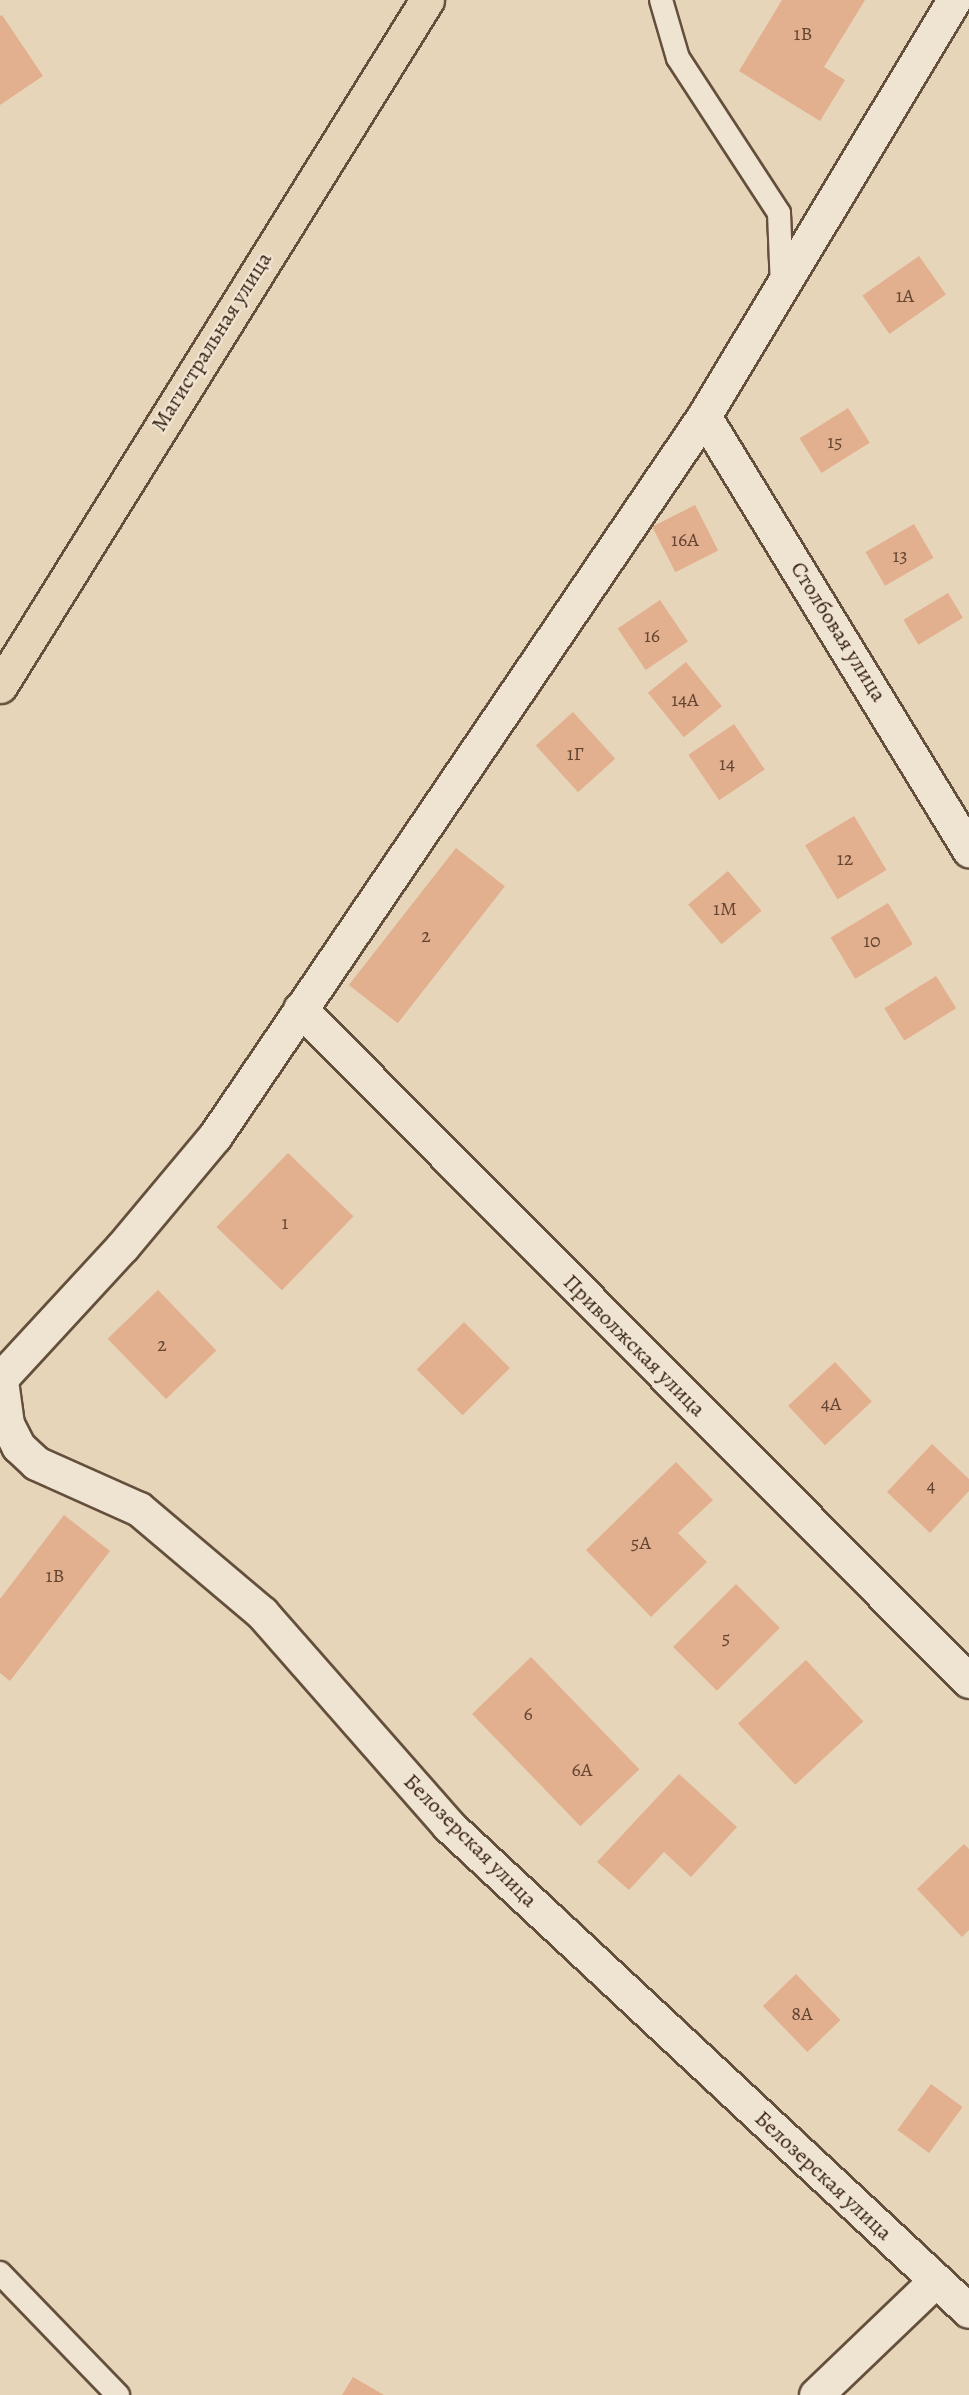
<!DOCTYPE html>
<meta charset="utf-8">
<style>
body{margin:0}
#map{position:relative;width:969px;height:2395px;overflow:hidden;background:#e7d5b9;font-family:Alegreya,serif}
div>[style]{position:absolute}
.building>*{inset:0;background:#e2af8f;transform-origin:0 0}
.roads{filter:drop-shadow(2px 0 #644f3c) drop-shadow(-2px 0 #644f3c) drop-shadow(0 2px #644f3c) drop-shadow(0 -2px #644f3c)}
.service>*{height:22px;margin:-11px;padding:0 11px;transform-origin:11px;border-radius:11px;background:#efe4d2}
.minor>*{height:33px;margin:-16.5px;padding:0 16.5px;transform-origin:16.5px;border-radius:16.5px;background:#efe4d2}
.trunk>*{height:33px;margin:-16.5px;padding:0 16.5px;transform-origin:16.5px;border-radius:16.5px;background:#e7d5b9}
span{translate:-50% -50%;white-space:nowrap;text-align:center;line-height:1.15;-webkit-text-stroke:4.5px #efe4d2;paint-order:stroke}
.number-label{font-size:20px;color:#634531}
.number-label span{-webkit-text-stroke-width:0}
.street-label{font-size:22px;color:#392212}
</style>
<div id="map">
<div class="building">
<i style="clip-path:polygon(782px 0,865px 0,824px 67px,845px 80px,820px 121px,739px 71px)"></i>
<i style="clip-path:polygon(2px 15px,43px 76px,0 105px,0 16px)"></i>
<i style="left:919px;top:256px;width:47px;height:69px;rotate:55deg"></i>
<i style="left:848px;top:408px;width:41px;height:57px;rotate:58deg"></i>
<i style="left:695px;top:505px;width:51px;height:48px;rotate:63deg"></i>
<i style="left:914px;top:524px;width:39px;height:56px;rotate:60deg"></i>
<i style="left:948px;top:593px;width:29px;height:52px;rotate:59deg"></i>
<i style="left:660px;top:600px;width:50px;height:51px;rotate:56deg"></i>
<i style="left:686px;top:662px;width:57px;height:49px;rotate:51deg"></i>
<i style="left:573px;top:712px;width:63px;height:50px;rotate:48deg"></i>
<i style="left:734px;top:724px;width:55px;height:55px;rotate:56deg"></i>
<i style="left:854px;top:816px;width:63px;height:57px;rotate:59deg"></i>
<i style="left:456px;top:848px;width:62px;height:174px;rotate:38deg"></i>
<i style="left:728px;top:871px;width:52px;height:52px;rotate:50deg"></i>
<i style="left:888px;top:903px;width:48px;height:67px;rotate:59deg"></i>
<i style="left:936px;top:976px;width:38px;height:61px;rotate:58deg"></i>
<i style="left:288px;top:1153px;width:91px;height:103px;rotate:44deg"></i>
<i style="left:158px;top:1290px;width:84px;height:70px;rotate:46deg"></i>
<i style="left:464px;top:1322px;width:65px;height:67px;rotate:45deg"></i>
<i style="left:835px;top:1362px;width:54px;height:64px;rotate:47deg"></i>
<i style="clip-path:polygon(932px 1444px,969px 1479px,969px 1491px,930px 1533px,887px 1492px)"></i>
<i style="clip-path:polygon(676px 1462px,713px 1500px,678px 1533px,707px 1562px,651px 1617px,586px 1550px)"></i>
<i style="clip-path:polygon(64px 1515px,110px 1551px,10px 1681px,0 1673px,0 1599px)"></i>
<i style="left:736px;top:1584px;width:62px;height:89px;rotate:45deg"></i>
<i style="left:531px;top:1657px;width:156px;height:82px;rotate:46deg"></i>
<i style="left:806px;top:1660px;width:84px;height:93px;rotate:47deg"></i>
<i style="clip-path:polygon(679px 1774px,737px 1827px,691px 1877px,664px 1852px,629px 1890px,597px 1862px)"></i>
<i style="clip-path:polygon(964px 1844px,969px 1849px,969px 1930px,962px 1937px,917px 1889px)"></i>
<i style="left:796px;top:1974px;width:64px;height:46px;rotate:46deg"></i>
<i style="left:931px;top:2084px;width:39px;height:57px;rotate:36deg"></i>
<i style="clip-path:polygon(353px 2377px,384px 2395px,342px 2395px)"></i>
</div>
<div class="roads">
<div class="service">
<i style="left:661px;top:0;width:60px;rotate:73.7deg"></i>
<i style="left:678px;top:58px;width:185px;rotate:56.9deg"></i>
<i style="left:779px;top:213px;width:74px;rotate:87.7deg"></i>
<i style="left:0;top:2273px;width:170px;rotate:46deg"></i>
</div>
<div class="minor">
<i style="left:704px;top:416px;width:509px;rotate:58.59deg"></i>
<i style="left:300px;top:1009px;width:948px;rotate:45.13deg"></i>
<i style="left:0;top:1373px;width:51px;rotate:82.2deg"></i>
<i style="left:7px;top:1424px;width:25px;rotate:63deg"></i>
<i style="left:18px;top:1446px;width:25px;rotate:43deg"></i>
<i style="left:36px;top:1463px;width:113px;rotate:24.1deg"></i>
<i style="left:139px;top:1509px;width:161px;rotate:40.2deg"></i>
<i style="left:262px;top:1613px;width:282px;rotate:48.7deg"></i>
<i style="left:448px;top:1825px;width:712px;rotate:43.01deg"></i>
<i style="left:3px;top:1376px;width:177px;rotate:-47.3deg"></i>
<i style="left:123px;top:1246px;width:143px;rotate:-50.1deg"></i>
<i style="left:215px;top:1136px;width:870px;rotate:-55.82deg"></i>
<i style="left:704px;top:416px;width:485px;rotate:-59deg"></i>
<i style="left:816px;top:2395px;width:165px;rotate:-43.8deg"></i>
</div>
<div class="trunk">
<i style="left:0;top:686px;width:808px;rotate:-58.1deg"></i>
</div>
</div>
<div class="number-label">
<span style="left:803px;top:33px">1В</span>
<span style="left:905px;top:295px">1А</span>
<span style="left:835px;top:441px">15</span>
<span style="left:685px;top:539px">16А</span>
<span style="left:900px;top:555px">13</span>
<span style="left:652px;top:635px">16</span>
<span style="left:685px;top:699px">14А</span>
<span style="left:575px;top:753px">1Г</span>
<span style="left:727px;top:763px">14</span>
<span style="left:845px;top:858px">12</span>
<span style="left:725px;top:908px">1М</span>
<span style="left:426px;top:935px">2</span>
<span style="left:872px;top:940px">10</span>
<span style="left:285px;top:1222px">1</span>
<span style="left:162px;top:1344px">2</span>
<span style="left:831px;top:1403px">4А</span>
<span style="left:931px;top:1485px">4</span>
<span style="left:641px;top:1542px">5А</span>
<span style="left:55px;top:1575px">1В</span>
<span style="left:726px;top:1637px">5</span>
<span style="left:528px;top:1713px">6</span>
<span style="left:582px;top:1769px">6А</span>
<span style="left:802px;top:2013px">8А</span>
</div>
<div class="street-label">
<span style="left:212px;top:342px;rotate:-58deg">Магистральная улица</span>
<span style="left:838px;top:632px;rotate:58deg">Столбовая улица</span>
<span style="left:634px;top:1346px;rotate:45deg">Приволжская улица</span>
<span style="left:470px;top:1841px;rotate:45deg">Белозерская улица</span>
<span style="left:823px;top:2176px;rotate:43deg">Белозерская улица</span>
</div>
</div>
